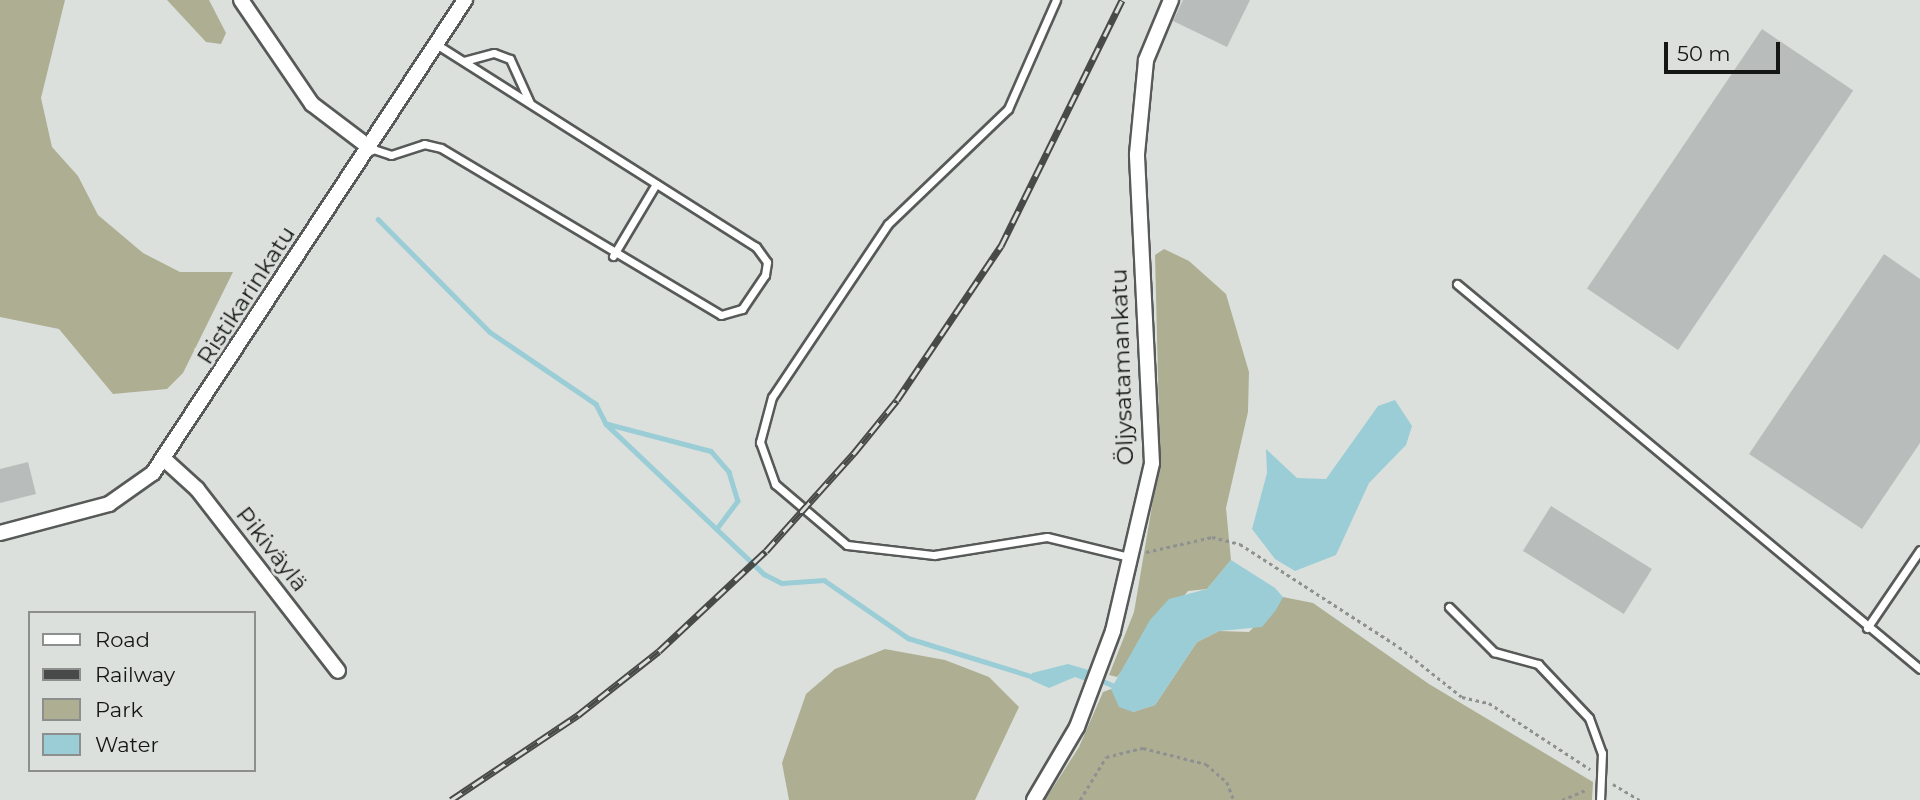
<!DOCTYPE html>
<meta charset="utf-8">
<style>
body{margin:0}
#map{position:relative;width:1920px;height:800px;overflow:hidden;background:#dce0dd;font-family:Montserrat,sans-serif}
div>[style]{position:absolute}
.green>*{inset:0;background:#aeaf92}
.water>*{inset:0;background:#9acdd5}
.stream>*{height:4.5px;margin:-2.25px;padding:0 2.25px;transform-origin:2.25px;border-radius:2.25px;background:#9acdd5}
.building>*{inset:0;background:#b8bdbc;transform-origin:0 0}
.path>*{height:2.5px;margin-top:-1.25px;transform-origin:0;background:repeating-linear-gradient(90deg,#8e918f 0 3.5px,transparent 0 7px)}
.roads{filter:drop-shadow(2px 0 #575a58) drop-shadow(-2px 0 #575a58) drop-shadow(0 2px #575a58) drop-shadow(0 -2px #575a58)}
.lane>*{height:7px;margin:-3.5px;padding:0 3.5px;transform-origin:3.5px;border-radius:3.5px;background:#fff}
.street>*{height:14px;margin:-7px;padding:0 7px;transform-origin:7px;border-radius:7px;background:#fff}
.rail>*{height:7px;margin-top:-3.5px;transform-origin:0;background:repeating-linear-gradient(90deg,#dce0dd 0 13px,#484a49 0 26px);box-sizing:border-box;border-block:2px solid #484a49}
span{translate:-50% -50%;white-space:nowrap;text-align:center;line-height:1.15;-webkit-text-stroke:6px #dce0dd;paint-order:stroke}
.street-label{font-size:23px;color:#141615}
.legend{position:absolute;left:28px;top:611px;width:228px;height:161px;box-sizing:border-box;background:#dce0dd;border:2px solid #8c8f8d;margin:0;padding:9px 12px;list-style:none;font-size:21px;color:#141615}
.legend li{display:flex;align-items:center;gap:14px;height:35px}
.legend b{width:35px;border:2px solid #8c8f8d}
.scale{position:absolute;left:1664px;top:42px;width:116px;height:32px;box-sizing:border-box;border:4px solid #141615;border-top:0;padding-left:9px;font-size:21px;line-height:24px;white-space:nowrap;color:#141615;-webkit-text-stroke:5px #dce0dd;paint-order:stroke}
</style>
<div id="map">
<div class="green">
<i style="clip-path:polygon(0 0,65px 0,41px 98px,52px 147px,78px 176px,98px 215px,143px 253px,180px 272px,233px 272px,183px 373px,167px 389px,113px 394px,59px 329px,0 317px)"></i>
<i style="clip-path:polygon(167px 0,209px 0,226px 33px,221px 44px,206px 42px)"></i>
<i style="clip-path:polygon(1164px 249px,1189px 261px,1226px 294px,1249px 372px,1248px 412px,1226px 508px,1231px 560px,1207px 589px,1188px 591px,1117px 677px,1109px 675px,1134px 612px,1160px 459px,1155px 255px)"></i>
<i style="clip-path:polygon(1283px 597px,1313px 603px,1429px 684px,1593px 782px,1592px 800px,1045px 800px,1079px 747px,1103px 692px,1111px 689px,1133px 712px,1155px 705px,1197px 642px,1219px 631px,1249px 632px)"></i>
<i style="clip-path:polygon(885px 649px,945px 660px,989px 677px,1019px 707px,975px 800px,789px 800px,782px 763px,806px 694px,835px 669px)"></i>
</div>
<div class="water">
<i style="clip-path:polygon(1395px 400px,1412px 426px,1406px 445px,1369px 483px,1336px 555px,1295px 571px,1275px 559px,1252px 529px,1267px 473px,1266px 449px,1297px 478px,1326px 479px,1378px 406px)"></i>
<i style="clip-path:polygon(1231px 560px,1275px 588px,1283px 597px,1276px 610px,1262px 627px,1219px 631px,1197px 642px,1155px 705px,1133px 712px,1119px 707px,1111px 689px,1150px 620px,1169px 599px,1207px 589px)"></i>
<i style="clip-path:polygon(1068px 664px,1092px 671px,1088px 682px,1075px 677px,1049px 688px,1031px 680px,1032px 673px)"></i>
</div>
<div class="stream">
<i style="left:378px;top:219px;width:159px;rotate:45.3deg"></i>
<i style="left:490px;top:332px;width:128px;rotate:34.2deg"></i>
<i style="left:596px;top:404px;width:22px;rotate:63deg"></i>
<i style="left:606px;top:424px;width:218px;rotate:43.5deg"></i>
<i style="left:764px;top:574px;width:20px;rotate:27deg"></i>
<i style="left:782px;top:583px;width:42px;rotate:-4.1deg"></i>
<i style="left:824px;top:580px;width:102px;rotate:34.6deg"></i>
<i style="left:908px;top:638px;width:129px;rotate:17.2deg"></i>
<i style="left:608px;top:424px;width:106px;rotate:14.7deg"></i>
<i style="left:711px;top:451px;width:28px;rotate:49deg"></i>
<i style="left:729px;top:472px;width:30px;rotate:73deg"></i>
<i style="left:738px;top:501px;width:35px;rotate:127deg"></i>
<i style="left:1103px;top:681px;width:10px;rotate:24deg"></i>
</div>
<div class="building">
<i style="clip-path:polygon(1183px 0,1250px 0,1227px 47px,1173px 21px)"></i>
<i style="left:1762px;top:29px;width:110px;height:313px;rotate:34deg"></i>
<i style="clip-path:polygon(1884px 254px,1920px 279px,1920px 443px,1862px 529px,1749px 454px)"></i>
<i style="clip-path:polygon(28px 462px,36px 494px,0 503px,0 469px)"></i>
<i style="left:1551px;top:506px;width:119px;height:53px;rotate:32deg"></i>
</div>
<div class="path">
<i style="left:1146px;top:552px;width:68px;rotate:-12.8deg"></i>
<i style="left:1212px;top:537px;width:29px;rotate:14deg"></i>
<i style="left:1240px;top:544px;width:189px;rotate:32.9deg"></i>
<i style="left:1399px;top:647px;width:80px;rotate:38.4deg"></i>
<i style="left:1462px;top:697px;width:28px;rotate:13deg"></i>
<i style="left:1489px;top:703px;width:121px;rotate:33.2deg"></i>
<i style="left:1613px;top:784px;width:31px;rotate:31deg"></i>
<i style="left:1080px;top:800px;width:50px;rotate:-58.8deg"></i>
<i style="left:1106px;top:757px;width:38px;rotate:-14deg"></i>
<i style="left:1143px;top:748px;width:65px;rotate:14.3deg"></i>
<i style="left:1206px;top:764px;width:28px;rotate:41deg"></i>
<i style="left:1227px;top:782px;width:19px;rotate:69deg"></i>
<i style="left:1562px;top:800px;width:28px;rotate:-23deg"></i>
</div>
<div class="roads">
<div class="lane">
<i style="left:1056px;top:0;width:119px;rotate:113.8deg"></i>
<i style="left:1008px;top:109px;width:166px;rotate:136.2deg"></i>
<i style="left:888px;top:224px;width:208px;rotate:123.8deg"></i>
<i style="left:772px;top:397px;width:47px;rotate:104.9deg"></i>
<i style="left:760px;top:442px;width:45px;rotate:70.3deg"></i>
<i style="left:775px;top:484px;width:94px;rotate:40.3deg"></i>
<i style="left:847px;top:545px;width:88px;rotate:6.6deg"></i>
<i style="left:934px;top:555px;width:114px;rotate:-9.1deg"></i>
<i style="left:1047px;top:537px;width:84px;rotate:13.7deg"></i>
<i style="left:464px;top:61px;width:31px;rotate:-15deg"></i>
<i style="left:494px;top:53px;width:17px;rotate:21deg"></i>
<i style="left:510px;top:59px;width:48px;rotate:65.6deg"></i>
<i style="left:370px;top:148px;width:22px;rotate:18deg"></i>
<i style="left:391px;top:155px;width:35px;rotate:-18deg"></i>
<i style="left:424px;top:144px;width:17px;rotate:13deg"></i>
<i style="left:441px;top:148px;width:326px;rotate:30.8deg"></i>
<i style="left:721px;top:315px;width:22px;rotate:-16deg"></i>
<i style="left:742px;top:309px;width:41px;rotate:-55.9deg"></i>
<i style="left:765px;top:275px;width:13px;rotate:-81deg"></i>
<i style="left:767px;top:262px;width:19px;rotate:-126deg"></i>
<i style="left:756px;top:247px;width:379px;rotate:-147.6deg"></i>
<i style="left:613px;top:256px;width:84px;rotate:-59.2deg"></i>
<i style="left:1457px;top:284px;width:602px;rotate:39.74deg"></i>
<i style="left:1449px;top:607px;width:64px;rotate:45deg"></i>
<i style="left:1494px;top:652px;width:46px;rotate:15.3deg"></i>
<i style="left:1538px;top:664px;width:74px;rotate:46.6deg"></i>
<i style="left:1589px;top:718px;width:37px;rotate:70deg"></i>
<i style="left:1602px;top:753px;width:47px;rotate:92.4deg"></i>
<i style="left:1867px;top:628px;width:94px;rotate:-55.8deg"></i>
</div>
<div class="street">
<i style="left:241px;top:0;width:126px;rotate:55.7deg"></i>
<i style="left:312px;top:104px;width:73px;rotate:37.2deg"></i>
<i style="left:164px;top:459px;width:45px;rotate:42.3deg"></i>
<i style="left:197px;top:489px;width:230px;rotate:52.2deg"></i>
<i style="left:0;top:533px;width:113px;rotate:-14.9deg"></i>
<i style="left:109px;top:504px;width:54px;rotate:-35.2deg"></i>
<i style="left:153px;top:473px;width:567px;rotate:-56.59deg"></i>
<i style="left:1034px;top:800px;width:85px;rotate:-59.5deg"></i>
<i style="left:1077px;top:727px;width:103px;rotate:-69.4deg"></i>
<i style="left:1113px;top:631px;width:172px;rotate:-76.9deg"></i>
<i style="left:1152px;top:463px;width:309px;rotate:-92.8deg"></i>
<i style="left:1137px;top:154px;width:94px;rotate:-84.5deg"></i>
<i style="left:1146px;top:60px;width:65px;rotate:-67.4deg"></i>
</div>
</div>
<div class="rail">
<i style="left:451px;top:800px;width:153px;rotate:-33.8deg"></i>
<i style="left:578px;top:715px;width:103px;rotate:-38.3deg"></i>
<i style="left:659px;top:651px;width:146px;rotate:-43.1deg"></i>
<i style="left:766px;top:551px;width:132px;rotate:-48.1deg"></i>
<i style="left:854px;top:453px;width:68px;rotate:-50.9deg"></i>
<i style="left:897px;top:400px;width:186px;rotate:-56deg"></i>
<i style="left:1001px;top:246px;width:274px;rotate:-63.8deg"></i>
</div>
<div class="street-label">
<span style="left:246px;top:295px;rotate:-57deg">Ristikarinkatu</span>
<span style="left:1122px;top:367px;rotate:-92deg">Öljysatamankatu</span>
<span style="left:272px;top:549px;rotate:52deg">Pikiväylä</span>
</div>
<ul class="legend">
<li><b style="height:9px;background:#fff"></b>Road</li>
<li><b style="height:9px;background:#484a49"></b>Railway</li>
<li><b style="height:19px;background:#aeaf92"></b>Park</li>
<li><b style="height:19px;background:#9acdd5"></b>Water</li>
</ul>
<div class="scale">50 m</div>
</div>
